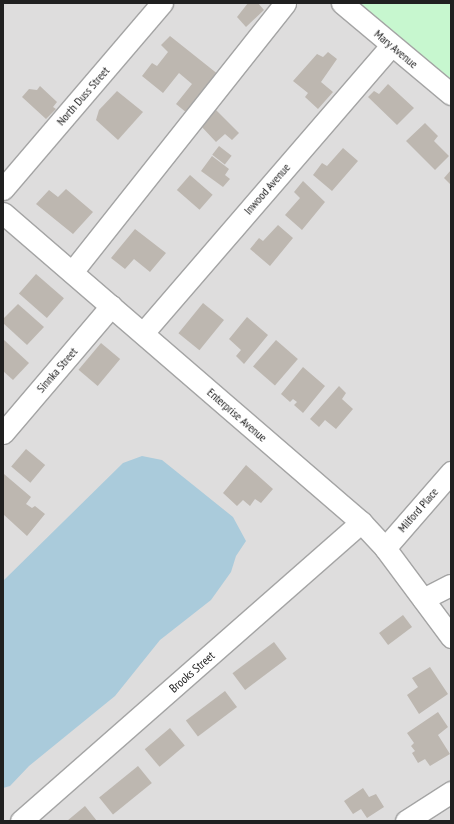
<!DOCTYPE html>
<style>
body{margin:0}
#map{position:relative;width:454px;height:824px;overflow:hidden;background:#f0eee7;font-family:"PT Sans Narrow",sans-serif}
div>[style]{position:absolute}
.residential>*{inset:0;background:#dedddd}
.park>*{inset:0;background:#c7f7cf}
.water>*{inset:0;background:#aacbdb}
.building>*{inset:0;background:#bdb7b0;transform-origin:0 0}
.roads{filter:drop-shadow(1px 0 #a4a4a4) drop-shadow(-1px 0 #a4a4a4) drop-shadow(0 1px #a4a4a4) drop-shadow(0 -1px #a4a4a4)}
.minor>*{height:21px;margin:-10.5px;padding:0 10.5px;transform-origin:10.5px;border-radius:10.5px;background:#fff}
span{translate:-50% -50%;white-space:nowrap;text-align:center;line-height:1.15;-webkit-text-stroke:3px #fff;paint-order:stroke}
.street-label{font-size:12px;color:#202020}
.frame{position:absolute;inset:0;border:4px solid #202020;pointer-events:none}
</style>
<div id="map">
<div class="residential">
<i style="clip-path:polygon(3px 3px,342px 3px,451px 97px,451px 791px,404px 821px,3px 821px)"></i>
<i style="clip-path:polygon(451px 792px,451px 821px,406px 821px)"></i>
</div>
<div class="park">
<i style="clip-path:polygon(351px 3px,451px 3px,451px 84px)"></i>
</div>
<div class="water">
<i style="clip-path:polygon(142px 456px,162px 460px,233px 517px,246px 541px,236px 556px,231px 572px,211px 600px,160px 640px,115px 696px,29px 766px,10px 786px,3px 788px,3px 581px,123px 463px)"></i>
</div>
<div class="building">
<i style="clip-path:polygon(248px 3px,258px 3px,264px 10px,246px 27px,237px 17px)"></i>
<i style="clip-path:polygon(170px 36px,219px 75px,187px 113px,176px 104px,192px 84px,179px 73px,163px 93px,142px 76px,152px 63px,157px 66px,168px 52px,161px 45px)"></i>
<i style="clip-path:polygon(328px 52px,337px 59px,321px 82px,333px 92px,318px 109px,305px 97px,308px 93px,293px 81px,317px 54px,323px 57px)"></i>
<i style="clip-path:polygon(388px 84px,414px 108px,397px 125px,368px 97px,374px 91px,379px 94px)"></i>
<i style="clip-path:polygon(40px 86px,57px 102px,53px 107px,56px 109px,46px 119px,22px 97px,29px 89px,37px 90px)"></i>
<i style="clip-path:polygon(117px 91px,143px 112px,118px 140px,96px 120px,99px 110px)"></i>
<i style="clip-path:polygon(216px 110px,239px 133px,232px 140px,225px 134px,216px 142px,200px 125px)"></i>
<i style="clip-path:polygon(425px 123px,438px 136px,434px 141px,449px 156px,435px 170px,406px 141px)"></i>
<i style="left:219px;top:146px;width:16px;height:11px;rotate:38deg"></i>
<i style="clip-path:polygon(343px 148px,358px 161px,332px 191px,313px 175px,322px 163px,327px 166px)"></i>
<i style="clip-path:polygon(212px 156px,229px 169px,225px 175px,230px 179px,223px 187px,201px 171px)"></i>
<i style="clip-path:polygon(451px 170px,451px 185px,444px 178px)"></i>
<i style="left:190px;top:175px;width:30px;height:20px;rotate:41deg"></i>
<i style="clip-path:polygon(303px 181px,325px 202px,302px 230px,285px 215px,300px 198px,294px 192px)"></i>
<i style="clip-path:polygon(66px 189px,93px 212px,73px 234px,36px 204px,49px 190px,58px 197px)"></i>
<i style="clip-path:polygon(278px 225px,293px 238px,270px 266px,250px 249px,259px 238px,263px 241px)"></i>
<i style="clip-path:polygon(135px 229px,166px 253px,150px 272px,134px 259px,125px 269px,111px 258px)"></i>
<i style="left:36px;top:274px;width:37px;height:26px;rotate:41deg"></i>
<i style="left:203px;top:303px;width:27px;height:39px;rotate:39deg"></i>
<i style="clip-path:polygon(18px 304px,44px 327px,27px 345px,3px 323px,3px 319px)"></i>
<i style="clip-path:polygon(247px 317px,268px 335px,244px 364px,236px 356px,241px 350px,229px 339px)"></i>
<i style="clip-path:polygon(3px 339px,29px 363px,13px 380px,3px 371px)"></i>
<i style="left:276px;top:340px;width:29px;height:35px;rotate:41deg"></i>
<i style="left:101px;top:343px;width:25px;height:35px;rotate:40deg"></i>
<i style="clip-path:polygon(303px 367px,325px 386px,303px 413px,294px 405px,297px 402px,293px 399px,290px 402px,281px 394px)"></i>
<i style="clip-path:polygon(339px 386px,346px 393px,342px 399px,353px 409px,336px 429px,325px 420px,319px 427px,310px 419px)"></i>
<i style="left:26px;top:449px;width:25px;height:23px;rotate:40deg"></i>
<i style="clip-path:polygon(246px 465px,273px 489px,261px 503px,255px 499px,250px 506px,243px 500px,237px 506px,223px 493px)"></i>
<i style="clip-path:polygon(4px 474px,31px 497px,26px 504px,32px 508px,35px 506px,45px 514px,27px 536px,3px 514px)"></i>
<i style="left:403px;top:615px;width:15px;height:30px;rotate:53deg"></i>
<i style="left:274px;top:642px;width:21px;height:52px;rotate:53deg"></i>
<i style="clip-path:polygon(430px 667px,448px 694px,419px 714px,407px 695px,418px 687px,412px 678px)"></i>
<i style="left:225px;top:691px;width:20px;height:49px;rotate:53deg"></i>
<i style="clip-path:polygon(438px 712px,448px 727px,438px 735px,450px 754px,430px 766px,425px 759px,418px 763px,412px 753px,415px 751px,411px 746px,414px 743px,407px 733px)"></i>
<i style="left:170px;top:728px;width:23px;height:33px;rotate:50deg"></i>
<i style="left:138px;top:766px;width:22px;height:50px;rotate:51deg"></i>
<i style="clip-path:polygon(363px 788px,369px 797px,376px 794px,384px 807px,367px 818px,361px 809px,353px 814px,344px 801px)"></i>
<i style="clip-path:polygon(85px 806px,97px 821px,67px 821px)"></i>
</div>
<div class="roads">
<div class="minor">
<i style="left:342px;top:3px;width:142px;rotate:39.9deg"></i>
<i style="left:3px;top:189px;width:245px;rotate:-49.5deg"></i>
<i style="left:3px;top:213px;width:473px;rotate:40.8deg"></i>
<i style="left:361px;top:522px;width:35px;rotate:47deg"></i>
<i style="left:385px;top:548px;width:111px;rotate:53.4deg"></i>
<i style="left:72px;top:272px;width:343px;rotate:-51.6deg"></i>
<i style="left:143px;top:333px;width:379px;rotate:-49.2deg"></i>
<i style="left:3px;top:433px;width:167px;rotate:-49.6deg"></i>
<i style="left:385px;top:548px;width:101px;rotate:-49deg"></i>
<i style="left:423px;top:599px;width:31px;rotate:-27deg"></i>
<i style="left:21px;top:821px;width:453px;rotate:-41.3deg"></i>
<i style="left:406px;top:821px;width:54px;rotate:-32.8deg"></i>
</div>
</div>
<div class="street-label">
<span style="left:396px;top:49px;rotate:40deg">Mary Avenue</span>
<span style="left:83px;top:96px;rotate:-49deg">North Duss Street</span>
<span style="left:267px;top:189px;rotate:-49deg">Inwood Avenue</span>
<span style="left:57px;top:370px;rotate:-49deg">Sinnka Street</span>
<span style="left:237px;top:415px;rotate:41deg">Enterprise Avenue</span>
<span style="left:418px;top:510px;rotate:-49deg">Milford Place</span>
<span style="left:192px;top:672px;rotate:-41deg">Brooks Street</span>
</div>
<div class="frame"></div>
</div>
